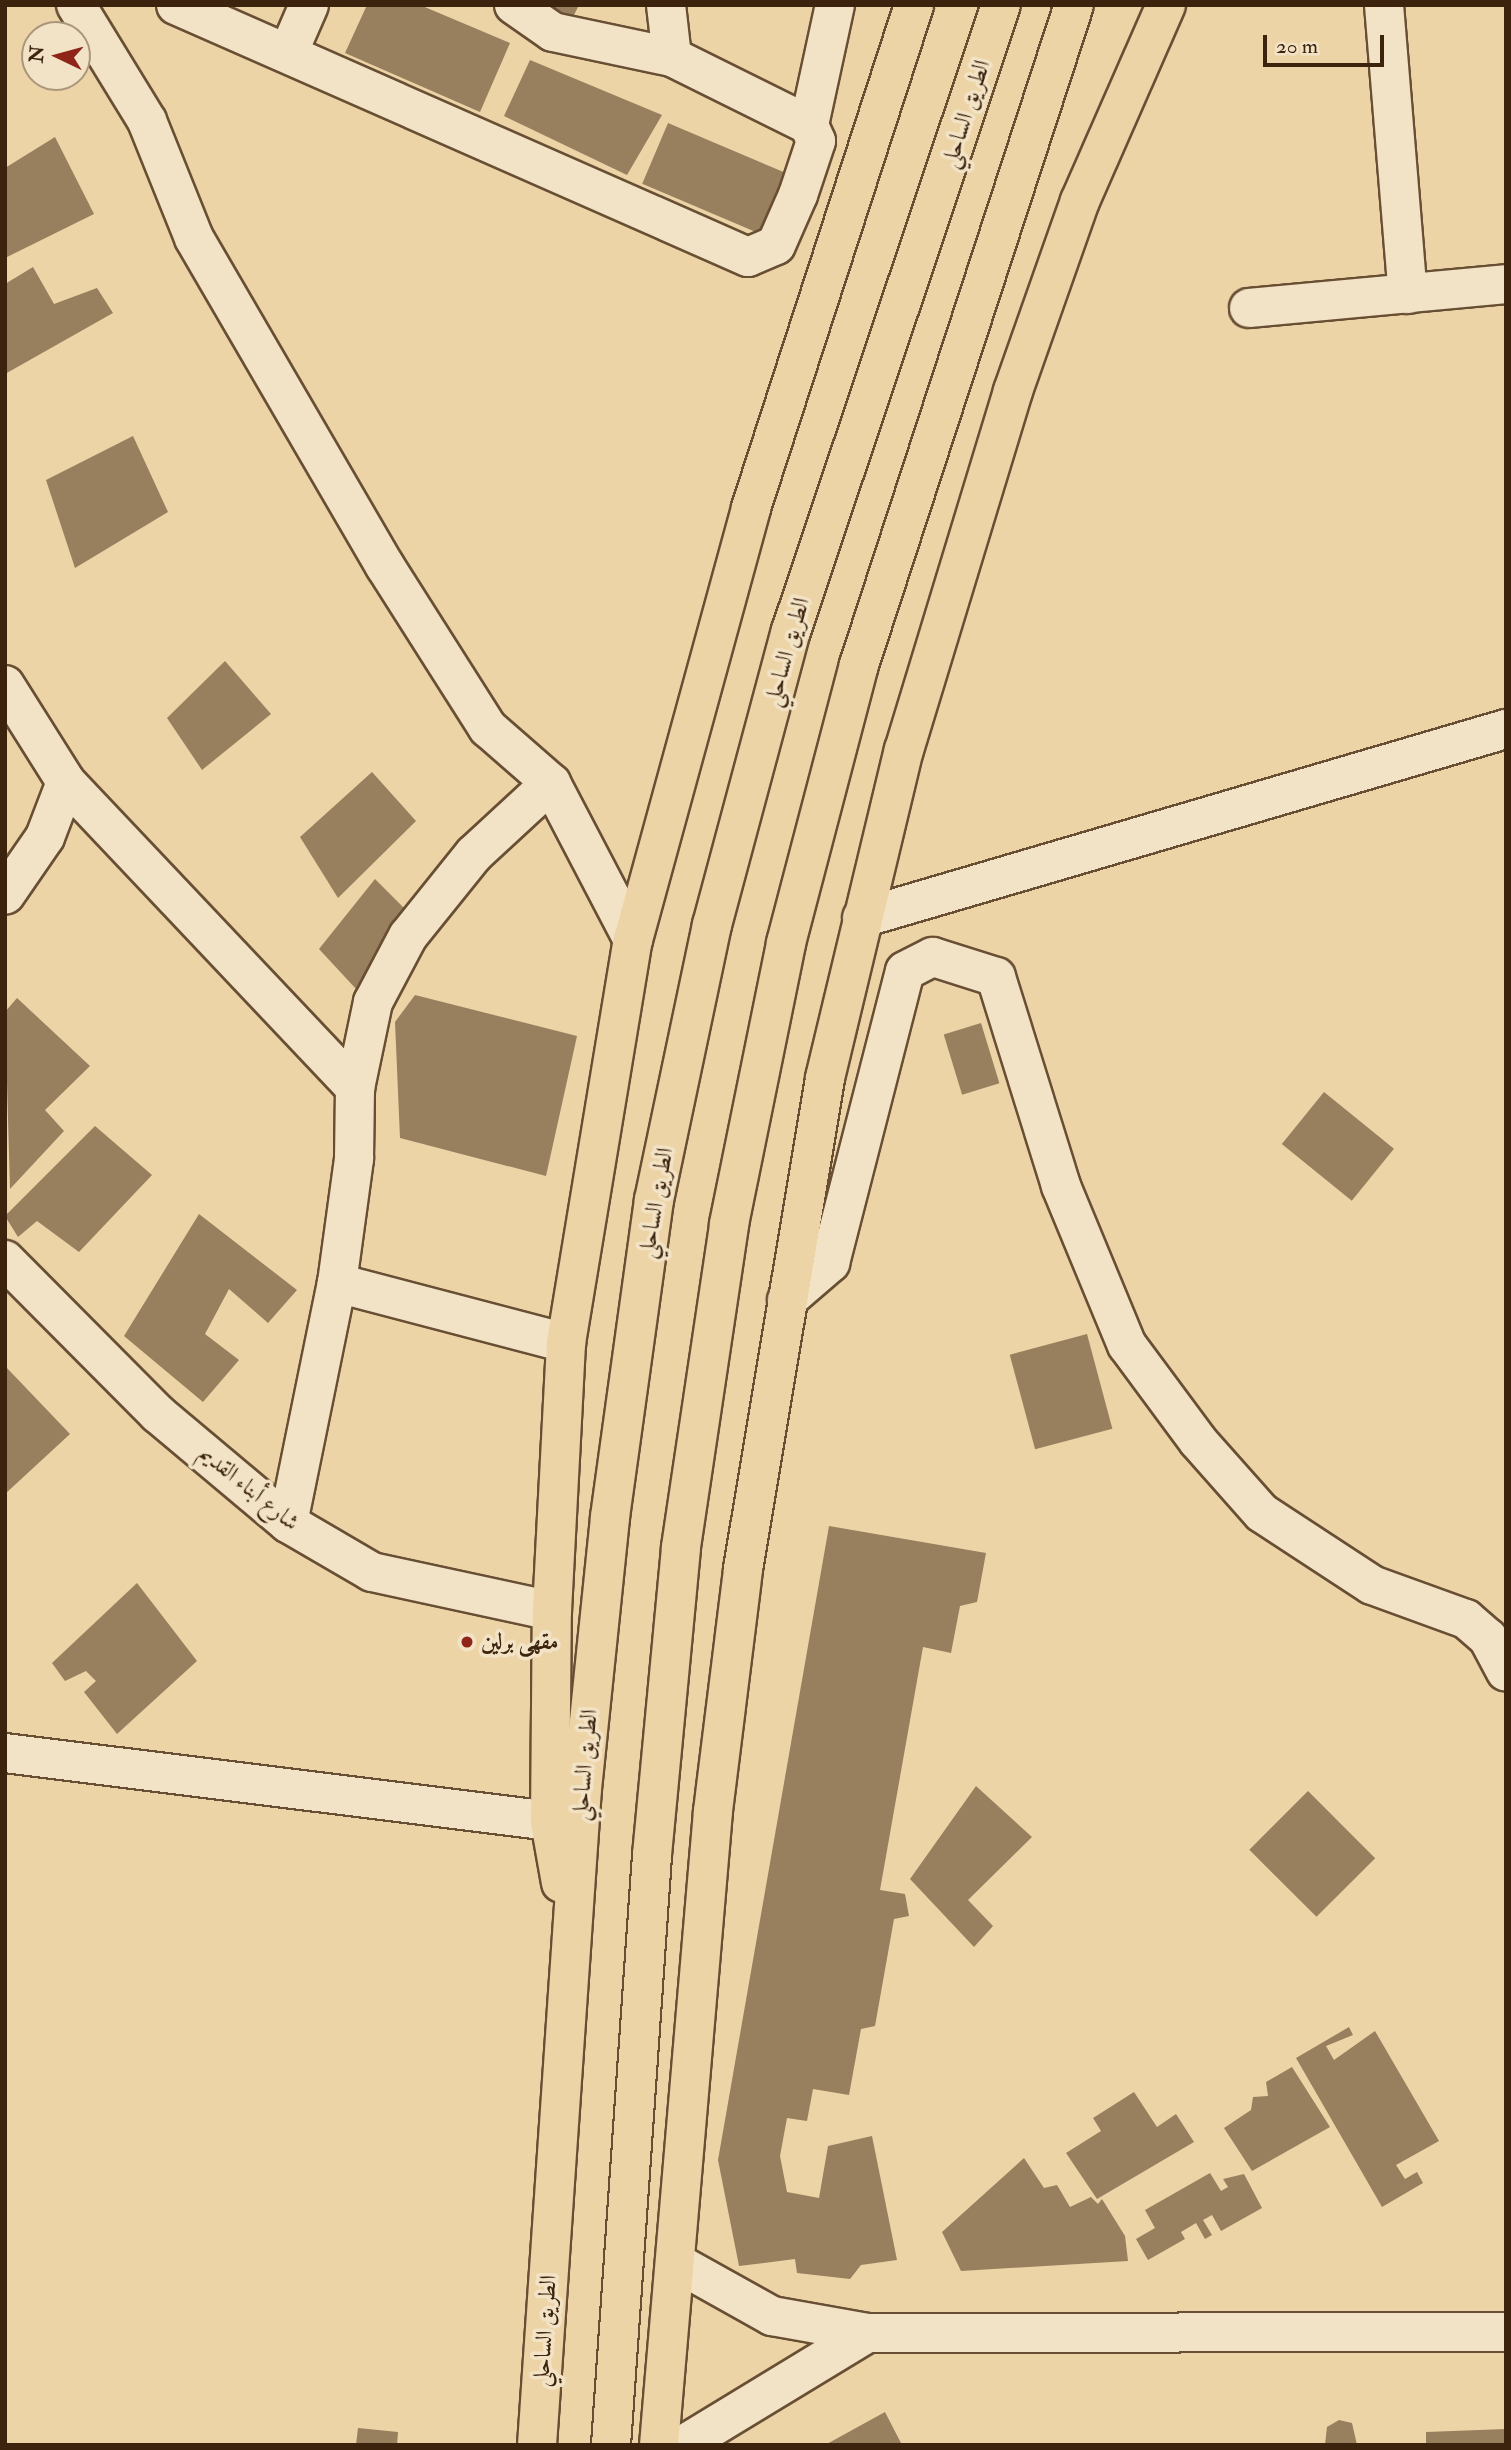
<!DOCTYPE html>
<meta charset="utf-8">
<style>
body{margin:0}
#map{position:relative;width:1511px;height:2450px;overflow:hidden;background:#ecd4a7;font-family:"IM FELL Double Pica",Amiri,serif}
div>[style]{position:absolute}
.building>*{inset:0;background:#987f5e;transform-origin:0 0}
.roads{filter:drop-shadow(2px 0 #684f34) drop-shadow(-2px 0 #684f34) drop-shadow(0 2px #684f34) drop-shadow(0 -2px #684f34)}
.minor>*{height:38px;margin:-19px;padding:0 19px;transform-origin:19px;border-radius:19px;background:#f3e3c6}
.highway>*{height:38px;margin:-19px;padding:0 19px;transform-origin:19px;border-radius:19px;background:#ecd4a7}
.dots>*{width:19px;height:19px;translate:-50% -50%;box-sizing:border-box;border:4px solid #f3e3c6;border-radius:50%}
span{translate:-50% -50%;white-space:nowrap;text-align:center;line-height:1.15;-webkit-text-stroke:7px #f3e3c6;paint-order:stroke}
.street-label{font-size:23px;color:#3c230e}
.poi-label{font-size:23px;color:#3c230e;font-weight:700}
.left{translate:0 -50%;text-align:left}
.frame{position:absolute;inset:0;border:7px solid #3c230e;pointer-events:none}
.north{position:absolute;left:21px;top:21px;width:70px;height:70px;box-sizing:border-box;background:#f3e3c6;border:2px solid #aa967c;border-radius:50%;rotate:275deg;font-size:19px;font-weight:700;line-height:28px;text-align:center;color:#3c230e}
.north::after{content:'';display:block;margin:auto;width:24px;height:32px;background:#8f2418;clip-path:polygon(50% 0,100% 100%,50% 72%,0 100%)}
.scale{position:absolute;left:1263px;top:35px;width:121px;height:32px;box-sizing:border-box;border:4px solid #3c230e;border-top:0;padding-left:9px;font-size:21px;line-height:24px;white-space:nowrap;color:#3c230e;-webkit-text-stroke:5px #f3e3c6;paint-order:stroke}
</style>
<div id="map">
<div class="building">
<i style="clip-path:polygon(367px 5px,420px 5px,510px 43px,480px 112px,345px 53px)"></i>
<i style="clip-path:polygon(547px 5px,579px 5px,573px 17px)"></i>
<i style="clip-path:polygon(530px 60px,662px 115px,627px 175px,504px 116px)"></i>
<i style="left:668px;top:123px;width:134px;height:66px;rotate:23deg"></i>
<i style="clip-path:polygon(55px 137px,94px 214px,5px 258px,5px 168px)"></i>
<i style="clip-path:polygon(33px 267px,54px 304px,97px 288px,113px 313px,5px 374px,5px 284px)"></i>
<i style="clip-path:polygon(133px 436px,168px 512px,75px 568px,46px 480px)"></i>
<i style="clip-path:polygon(225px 661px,271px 714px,202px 770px,167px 718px)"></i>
<i style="clip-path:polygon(372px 772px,416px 821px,338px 898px,300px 837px)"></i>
<i style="clip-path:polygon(375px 879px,406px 910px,357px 990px,319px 949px)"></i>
<i style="clip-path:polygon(415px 995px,577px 1036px,546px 1176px,400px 1138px,395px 1022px)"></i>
<i style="clip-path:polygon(17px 998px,90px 1066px,45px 1110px,64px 1131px,10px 1189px,5px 1012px)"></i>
<i style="left:981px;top:1023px;width:63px;height:39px;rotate:73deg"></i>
<i style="left:1324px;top:1092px;width:90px;height:67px;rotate:39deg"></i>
<i style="clip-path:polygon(95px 1126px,152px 1175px,79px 1252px,37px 1221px,18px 1237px,5px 1216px)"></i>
<i style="clip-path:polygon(199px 1214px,297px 1290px,268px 1323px,229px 1289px,205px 1334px,239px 1360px,203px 1402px,124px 1336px)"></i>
<i style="left:1087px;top:1334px;width:98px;height:80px;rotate:75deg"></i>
<i style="clip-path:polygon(5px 1366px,70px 1434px,5px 1494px)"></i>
<i style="clip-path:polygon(829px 1526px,986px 1553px,977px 1602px,960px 1606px,951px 1653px,923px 1647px,880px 1890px,905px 1894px,909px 1916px,894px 1919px,875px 2026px,861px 2029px,849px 2095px,813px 2089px,807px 2121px,787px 2118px,780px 2156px,787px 2192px,819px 2198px,828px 2146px,872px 2136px,897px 2260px,861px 2265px,850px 2279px,797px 2273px,795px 2259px,739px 2266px,718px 2160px)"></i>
<i style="clip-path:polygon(137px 1583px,197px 1661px,117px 1734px,84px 1692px,96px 1681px,86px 1671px,65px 1681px,52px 1663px)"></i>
<i style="clip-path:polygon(976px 1786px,1032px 1837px,968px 1900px,993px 1926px,974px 1947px,910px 1879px)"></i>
<i style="left:1308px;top:1791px;width:95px;height:83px;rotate:45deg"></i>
<i style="clip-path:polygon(1349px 2027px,1353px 2035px,1326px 2046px,1334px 2060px,1375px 2031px,1439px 2141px,1396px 2165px,1405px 2179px,1417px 2172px,1423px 2183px,1382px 2207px,1296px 2058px)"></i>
<i style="clip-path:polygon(1292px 2067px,1330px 2127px,1252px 2171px,1224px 2128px,1251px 2110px,1253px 2097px,1268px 2096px,1266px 2082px)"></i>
<i style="clip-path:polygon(1134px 2092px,1157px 2127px,1176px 2114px,1194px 2142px,1097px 2199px,1066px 2153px,1101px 2131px,1093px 2118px)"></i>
<i style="clip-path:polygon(1024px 2158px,1044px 2188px,1057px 2185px,1070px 2207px,1091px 2197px,1098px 2204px,1102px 2199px,1125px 2236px,1128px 2261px,961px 2271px,942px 2232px)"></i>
<i style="clip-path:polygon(1210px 2173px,1221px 2191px,1228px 2187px,1223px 2179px,1244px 2174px,1262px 2208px,1221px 2231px,1212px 2215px,1203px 2220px,1212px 2235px,1205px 2239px,1196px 2223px,1181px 2232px,1185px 2239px,1148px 2260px,1136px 2239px,1155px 2228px,1145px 2210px)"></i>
<i style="clip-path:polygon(885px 2412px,902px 2445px,825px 2445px)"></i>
<i style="clip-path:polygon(1339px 2420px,1352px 2423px,1357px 2445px,1325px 2445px,1327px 2427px)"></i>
<i style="clip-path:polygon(358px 2428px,398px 2432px,397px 2445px,356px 2445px)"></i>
<i style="clip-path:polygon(1506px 2429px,1506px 2445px,1426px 2445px,1426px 2432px)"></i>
</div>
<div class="roads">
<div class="minor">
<i style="left:76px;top:5px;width:136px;rotate:58.5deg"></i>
<i style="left:147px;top:121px;width:126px;rotate:68.1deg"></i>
<i style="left:194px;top:238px;width:380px;rotate:59.8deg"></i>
<i style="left:385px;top:566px;width:192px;rotate:57.6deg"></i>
<i style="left:488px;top:728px;width:84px;rotate:41.1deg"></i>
<i style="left:551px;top:783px;width:177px;rotate:62.4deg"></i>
<i style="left:176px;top:5px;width:625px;rotate:23.78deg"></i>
<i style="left:748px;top:257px;width:30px;rotate:-23deg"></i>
<i style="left:776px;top:245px;width:55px;rotate:-66.3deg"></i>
<i style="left:798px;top:195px;width:57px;rotate:-71.6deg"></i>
<i style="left:816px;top:141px;width:17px;rotate:-114deg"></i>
<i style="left:809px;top:125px;width:123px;rotate:-77.8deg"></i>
<i style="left:514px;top:5px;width:47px;rotate:34.7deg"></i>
<i style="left:553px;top:32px;width:122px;rotate:11.9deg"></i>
<i style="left:672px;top:57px;width:153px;rotate:26.4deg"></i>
<i style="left:666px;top:5px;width:52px;rotate:83.4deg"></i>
<i style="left:1384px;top:5px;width:290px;rotate:85.3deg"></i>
<i style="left:289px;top:51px;width:50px;rotate:-66.5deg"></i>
<i style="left:1249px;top:308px;width:258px;rotate:-5.3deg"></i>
<i style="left:5px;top:685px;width:115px;rotate:57.8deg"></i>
<i style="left:66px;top:782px;width:59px;rotate:110.9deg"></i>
<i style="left:45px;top:837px;width:70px;rotate:124.6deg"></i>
<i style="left:66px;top:782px;width:421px;rotate:46.6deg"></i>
<i style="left:551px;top:783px;width:105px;rotate:137.3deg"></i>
<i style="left:474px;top:854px;width:105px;rotate:128.8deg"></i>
<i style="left:408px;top:936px;width:75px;rotate:117.9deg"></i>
<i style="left:373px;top:1002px;width:88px;rotate:101.8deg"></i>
<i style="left:355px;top:1088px;width:71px;rotate:90.8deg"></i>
<i style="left:354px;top:1159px;width:125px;rotate:97.8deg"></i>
<i style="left:337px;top:1283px;width:237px;rotate:14.7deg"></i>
<i style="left:862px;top:918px;width:671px;rotate:-16.36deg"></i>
<i style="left:5px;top:1260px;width:217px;rotate:45.2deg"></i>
<i style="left:158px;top:1414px;width:170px;rotate:40deg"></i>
<i style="left:288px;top:1523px;width:97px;rotate:30.3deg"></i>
<i style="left:372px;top:1572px;width:184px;rotate:12.2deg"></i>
<i style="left:787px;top:1300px;width:57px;rotate:-40.7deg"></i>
<i style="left:830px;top:1263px;width:301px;rotate:-75.6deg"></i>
<i style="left:905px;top:971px;width:31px;rotate:-27deg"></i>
<i style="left:933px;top:957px;width:66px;rotate:17.6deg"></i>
<i style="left:996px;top:977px;width:219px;rotate:72.7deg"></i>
<i style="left:1061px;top:1186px;width:172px;rotate:67.5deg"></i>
<i style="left:1127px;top:1345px;width:119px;rotate:53.5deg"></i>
<i style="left:1198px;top:1441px;width:96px;rotate:48.4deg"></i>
<i style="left:1262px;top:1513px;width:131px;rotate:33.2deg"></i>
<i style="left:1372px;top:1585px;width:100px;rotate:19.9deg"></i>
<i style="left:1466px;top:1619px;width:29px;rotate:41deg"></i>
<i style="left:1488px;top:1638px;width:38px;rotate:62deg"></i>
<i style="left:288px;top:1523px;width:245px;rotate:-78.5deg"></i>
<i style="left:5px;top:1753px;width:549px;rotate:7.11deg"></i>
<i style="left:677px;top:2263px;width:109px;rotate:29.2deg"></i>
<i style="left:772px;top:2316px;width:97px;rotate:10.1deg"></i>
<i style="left:867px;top:2333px;width:639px;rotate:-0.09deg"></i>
<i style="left:683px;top:2445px;width:215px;rotate:-31.3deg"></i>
</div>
<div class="highway">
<i style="left:561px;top:1883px;width:63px;rotate:-100.1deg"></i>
<i style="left:550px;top:1821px;width:210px;rotate:-89.5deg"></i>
<i style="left:552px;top:1611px;width:268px;rotate:-87deg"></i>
<i style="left:566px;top:1343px;width:409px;rotate:-80.6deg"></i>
<i style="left:633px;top:940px;width:448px;rotate:-74.7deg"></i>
<i style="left:751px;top:508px;width:529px;rotate:-72.04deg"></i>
<i style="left:537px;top:2445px;width:658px;rotate:-86.08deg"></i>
<i style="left:582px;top:1789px;width:273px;rotate:-84.1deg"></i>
<i style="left:610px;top:1517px;width:320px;rotate:-82.1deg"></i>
<i style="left:654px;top:1200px;width:281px;rotate:-78.1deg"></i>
<i style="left:712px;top:925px;width:304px;rotate:-75deg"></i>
<i style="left:791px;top:631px;width:660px;rotate:-71.46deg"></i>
<i style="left:611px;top:2445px;width:591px;rotate:-86.02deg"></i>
<i style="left:652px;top:1855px;width:309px;rotate:-84.6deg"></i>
<i style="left:681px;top:1547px;width:327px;rotate:-81.5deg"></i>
<i style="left:729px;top:1224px;width:287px;rotate:-78.5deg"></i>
<i style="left:786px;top:943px;width:287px;rotate:-75.3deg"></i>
<i style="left:859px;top:665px;width:694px;rotate:-71.96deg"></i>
<i style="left:659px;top:2445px;width:636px;rotate:-85.13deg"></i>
<i style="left:713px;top:1811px;width:244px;rotate:-82.9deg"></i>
<i style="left:743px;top:1569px;width:498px;rotate:-80.5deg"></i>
<i style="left:825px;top:1078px;width:337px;rotate:-76.5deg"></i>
<i style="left:904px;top:750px;width:375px;rotate:-73.1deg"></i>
<i style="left:1013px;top:391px;width:201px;rotate:-70.6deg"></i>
<i style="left:1080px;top:201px;width:214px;rotate:-66.3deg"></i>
</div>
</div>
<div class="dots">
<i style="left:467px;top:1642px;background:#8f2418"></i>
</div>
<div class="street-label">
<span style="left:966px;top:114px;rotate:-72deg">الطريق الساحلي</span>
<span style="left:787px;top:652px;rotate:-74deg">الطريق الساحلي</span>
<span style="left:656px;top:1203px;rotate:-80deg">الطريق الساحلي</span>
<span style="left:249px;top:1488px;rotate:39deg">شارع أبناء القديم</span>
<span style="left:585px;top:1765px;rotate:-85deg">الطريق الساحلي</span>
<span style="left:545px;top:2331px;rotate:-86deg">الطريق الساحلي</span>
</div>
<div class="poi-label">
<span class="left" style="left:481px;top:1642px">مقهى برلين</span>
</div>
<div class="frame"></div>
<div class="north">N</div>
<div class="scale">20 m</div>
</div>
